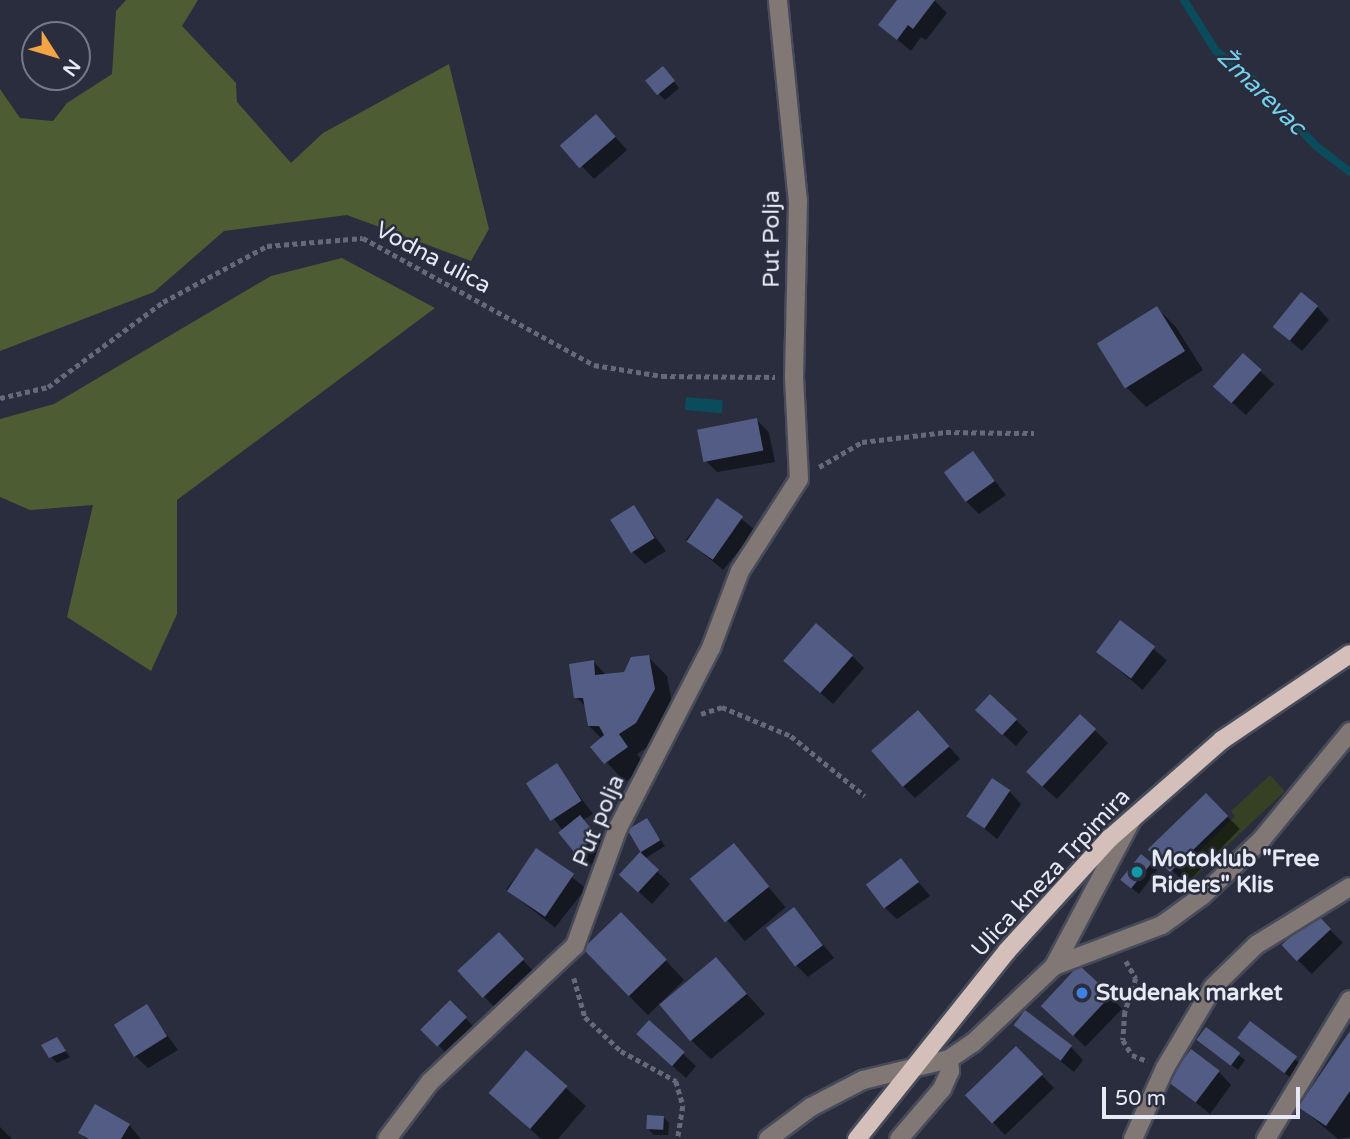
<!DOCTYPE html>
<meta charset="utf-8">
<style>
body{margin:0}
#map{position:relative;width:1350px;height:1139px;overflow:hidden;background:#292d3d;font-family:"Varela Round",sans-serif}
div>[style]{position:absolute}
.green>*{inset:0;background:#364024}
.forest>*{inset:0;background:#4d5c33}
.water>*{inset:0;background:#0b4c5c;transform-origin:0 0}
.shadow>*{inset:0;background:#0007;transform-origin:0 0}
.stream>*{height:8px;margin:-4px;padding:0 4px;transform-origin:4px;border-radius:4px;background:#0b4c5c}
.building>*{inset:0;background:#535c84;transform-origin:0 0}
.path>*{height:4.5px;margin-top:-2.25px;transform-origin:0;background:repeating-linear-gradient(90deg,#666a78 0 5px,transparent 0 8.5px)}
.roads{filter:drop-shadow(2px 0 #474b5a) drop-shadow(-2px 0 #474b5a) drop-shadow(0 2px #474b5a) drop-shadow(0 -2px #474b5a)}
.minor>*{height:18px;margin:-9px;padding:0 9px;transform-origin:9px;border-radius:9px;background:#817774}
.major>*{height:18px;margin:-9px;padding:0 9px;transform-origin:9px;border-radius:9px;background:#d4bfba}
.dots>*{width:19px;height:19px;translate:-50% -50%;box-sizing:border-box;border:4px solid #292d3d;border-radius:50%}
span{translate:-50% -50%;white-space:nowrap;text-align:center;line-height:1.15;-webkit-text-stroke:5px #292d3d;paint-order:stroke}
.street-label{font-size:23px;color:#e7eaf5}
.poi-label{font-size:23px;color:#e7eaf5;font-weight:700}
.left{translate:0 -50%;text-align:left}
.water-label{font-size:24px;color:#75d1ed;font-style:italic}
.north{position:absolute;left:21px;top:21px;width:70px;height:70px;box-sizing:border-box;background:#292d3d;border:2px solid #757987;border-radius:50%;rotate:127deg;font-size:19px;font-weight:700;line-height:28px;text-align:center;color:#e7eaf5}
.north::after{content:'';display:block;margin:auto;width:24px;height:32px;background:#f4a444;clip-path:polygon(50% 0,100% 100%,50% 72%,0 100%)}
.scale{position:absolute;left:1102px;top:1087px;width:198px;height:32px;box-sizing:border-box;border:4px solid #e7eaf5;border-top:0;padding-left:9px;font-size:21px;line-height:24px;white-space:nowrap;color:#e7eaf5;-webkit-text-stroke:5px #292d3d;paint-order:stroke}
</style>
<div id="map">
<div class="green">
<i style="clip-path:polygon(1270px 775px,1285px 791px,1190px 881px,1180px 870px,1235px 816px,1231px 811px)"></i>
</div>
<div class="forest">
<i style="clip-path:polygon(126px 0,198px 0,182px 26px,236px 83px,237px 102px,291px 163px,323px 133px,449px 64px,489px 229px,471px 261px,347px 215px,224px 231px,154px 292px,0 351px,0 89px,20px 118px,53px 121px,67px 103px,112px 74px,116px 11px)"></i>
<i style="clip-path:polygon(342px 258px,435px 308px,177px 500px,177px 614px,151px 671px,67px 617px,93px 505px,30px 510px,0 497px,0 419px,54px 404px,271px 276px)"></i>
</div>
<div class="water">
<i style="left:686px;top:397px;width:37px;height:13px;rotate:5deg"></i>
</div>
<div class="shadow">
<i style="clip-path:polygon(899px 0,934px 0,947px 13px,926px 40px,921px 37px,911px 51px,880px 25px)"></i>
<i style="clip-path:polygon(668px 74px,679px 88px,665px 100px,659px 94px)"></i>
<i style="clip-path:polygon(608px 129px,627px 150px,594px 179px,562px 145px)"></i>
<i style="clip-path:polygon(1317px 307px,1329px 320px,1302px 351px,1287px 338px)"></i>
<i style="clip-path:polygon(1157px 308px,1176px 327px,1203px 370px,1146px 407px,1127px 388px)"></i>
<i style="clip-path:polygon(1243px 355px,1274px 384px,1246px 415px,1228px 399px)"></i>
<i style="clip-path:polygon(757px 420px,769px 433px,775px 462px,717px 472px,705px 460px)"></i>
<i style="clip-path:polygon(973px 453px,1006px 495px,979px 514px,966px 501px)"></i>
<i style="left:718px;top:500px;width:48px;height:51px;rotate:39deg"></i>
<i style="clip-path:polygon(633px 507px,666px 551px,645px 564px,633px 552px)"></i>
<i style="left:1121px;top:622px;width:60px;height:38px;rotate:40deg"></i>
<i style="clip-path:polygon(852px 656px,864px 668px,833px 704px,798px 673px)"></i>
<i style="clip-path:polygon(648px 657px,667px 676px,673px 709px,655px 742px,637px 754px,646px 766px,625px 782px,593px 747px,602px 739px,589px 726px,586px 707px,576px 697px,594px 662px,607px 676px,625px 674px)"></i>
<i style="clip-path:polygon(918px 712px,960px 759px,915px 798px,902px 785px)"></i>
<i style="clip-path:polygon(1080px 716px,1108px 743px,1057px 799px,1041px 785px)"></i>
<i style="clip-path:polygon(1016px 720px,1028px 732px,1016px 746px,990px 722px)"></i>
<i style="clip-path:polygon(557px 766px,593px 814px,583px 820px,609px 850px,589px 866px,560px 833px,563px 831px,529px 784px)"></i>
<i style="clip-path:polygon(1009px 791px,1021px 804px,997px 839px,968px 815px)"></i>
<i style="left:1206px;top:796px;width:47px;height:77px;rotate:44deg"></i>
<i style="clip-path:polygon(647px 820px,665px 846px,644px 859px,670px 884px,652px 904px,621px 875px,642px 853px,629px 831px)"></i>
<i style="left:734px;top:846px;width:80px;height:53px;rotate:50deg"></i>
<i style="left:537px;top:850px;width:62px;height:50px;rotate:38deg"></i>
<i style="clip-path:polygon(1141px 856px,1157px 870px,1139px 894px,1129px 886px)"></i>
<i style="clip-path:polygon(901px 861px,930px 896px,897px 919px,884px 907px)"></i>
<i style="clip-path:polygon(794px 909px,834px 958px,808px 977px,796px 965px)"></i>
<i style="left:1316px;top:916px;width:38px;height:44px;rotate:45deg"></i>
<i style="clip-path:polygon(640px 933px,684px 980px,648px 1015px,629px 996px)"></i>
<i style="clip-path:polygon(511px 947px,535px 973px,496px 1009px,484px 996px)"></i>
<i style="clip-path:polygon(716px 960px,765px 1014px,711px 1059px,692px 1041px)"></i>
<i style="left:1079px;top:967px;width:60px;height:53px;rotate:44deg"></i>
<i style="left:450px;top:1003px;width:40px;height:38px;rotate:45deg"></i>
<i style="clip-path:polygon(147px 1007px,178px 1050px,148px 1068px,135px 1056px)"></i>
<i style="clip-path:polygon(649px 1022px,696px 1066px,686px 1078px,651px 1047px)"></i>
<i style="left:1250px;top:1023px;width:75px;height:17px;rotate:39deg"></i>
<i style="clip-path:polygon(1016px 1025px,1071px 1047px,1083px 1060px,1074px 1072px)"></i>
<i style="clip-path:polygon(1206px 1030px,1245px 1060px,1238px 1070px,1205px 1045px)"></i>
<i style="clip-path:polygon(1350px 1034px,1350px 1137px,1338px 1139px,1300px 1107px)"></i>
<i style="clip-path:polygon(56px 1039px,70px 1057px,57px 1063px,51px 1057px)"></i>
<i style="clip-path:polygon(526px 1052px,586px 1106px,558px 1139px,541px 1139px,491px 1093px)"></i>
<i style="clip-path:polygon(1028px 1061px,1054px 1088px,1005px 1135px,967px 1095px)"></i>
<i style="clip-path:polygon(1219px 1072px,1231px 1085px,1210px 1114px,1169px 1080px)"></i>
<i style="clip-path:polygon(663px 1117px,669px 1123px,668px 1135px,654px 1135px,648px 1129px)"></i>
<i style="clip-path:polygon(129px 1125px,141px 1139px,87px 1139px,81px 1133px)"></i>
<i style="clip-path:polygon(0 1127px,12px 1139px,0 1139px)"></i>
</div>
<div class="stream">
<i style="left:1184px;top:0;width:60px;rotate:57.9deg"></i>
<i style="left:1216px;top:51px;width:48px;rotate:37.3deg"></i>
<i style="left:1254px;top:80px;width:91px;rotate:46.8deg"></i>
<i style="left:1316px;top:146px;width:43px;rotate:37.4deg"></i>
</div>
<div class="building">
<i style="clip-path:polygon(897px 0,935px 0,913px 29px,908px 25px,897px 40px,878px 25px)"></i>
<i style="left:663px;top:66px;width:19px;height:23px;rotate:51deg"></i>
<i style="left:596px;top:114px;width:30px;height:48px;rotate:49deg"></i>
<i style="left:1301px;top:292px;width:22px;height:45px;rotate:39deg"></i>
<i style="left:1157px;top:306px;width:53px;height:71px;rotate:58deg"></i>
<i style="left:1243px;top:353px;width:25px;height:45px;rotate:42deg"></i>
<i style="left:757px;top:418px;width:33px;height:61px;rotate:79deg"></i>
<i style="left:973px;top:451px;width:37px;height:36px;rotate:54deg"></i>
<i style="left:717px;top:498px;width:32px;height:53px;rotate:35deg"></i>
<i style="left:634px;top:505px;width:39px;height:28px;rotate:58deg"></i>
<i style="left:1120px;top:620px;width:44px;height:40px;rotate:37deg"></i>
<i style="left:816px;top:623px;width:49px;height:50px;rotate:41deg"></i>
<i style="clip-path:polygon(649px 655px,655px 689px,636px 723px,619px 734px,628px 747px,604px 764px,590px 747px,604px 735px,599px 726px,588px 726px,583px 698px,574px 698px,569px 664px,594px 660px,595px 675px,624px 672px,631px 657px)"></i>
<i style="left:990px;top:694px;width:37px;height:22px;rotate:43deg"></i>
<i style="left:918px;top:710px;width:48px;height:62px;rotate:49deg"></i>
<i style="left:1080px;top:714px;width:22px;height:79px;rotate:43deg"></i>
<i style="left:557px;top:763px;width:45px;height:37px;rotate:57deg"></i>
<i style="left:992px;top:778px;width:22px;height:46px;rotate:34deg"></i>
<i style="left:1206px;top:793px;width:32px;height:81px;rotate:46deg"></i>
<i style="left:580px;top:815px;width:27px;height:28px;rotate:51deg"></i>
<i style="left:647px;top:818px;width:26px;height:23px;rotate:59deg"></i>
<i style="left:734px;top:843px;width:56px;height:57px;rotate:51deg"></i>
<i style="left:536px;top:848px;width:46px;height:52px;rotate:34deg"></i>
<i style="left:640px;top:852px;width:26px;height:31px;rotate:43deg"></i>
<i style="left:1141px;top:854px;width:14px;height:33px;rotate:39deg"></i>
<i style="left:901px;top:858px;width:30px;height:44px;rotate:53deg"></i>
<i style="left:794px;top:907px;width:48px;height:35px;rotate:53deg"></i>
<i style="left:621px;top:912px;width:66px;height:53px;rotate:46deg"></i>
<i style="left:1316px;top:913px;width:22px;height:47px;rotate:47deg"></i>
<i style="left:499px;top:932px;width:37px;height:57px;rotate:47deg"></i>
<i style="left:716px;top:957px;width:48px;height:74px;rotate:50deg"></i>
<i style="left:1079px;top:965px;width:44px;height:56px;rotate:43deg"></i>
<i style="left:450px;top:1000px;width:24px;height:42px;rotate:45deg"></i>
<i style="left:147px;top:1004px;width:38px;height:39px;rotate:58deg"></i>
<i style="left:1025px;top:1010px;width:59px;height:19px;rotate:37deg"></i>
<i style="left:649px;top:1020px;width:48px;height:19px;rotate:42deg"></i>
<i style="left:1250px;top:1021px;width:59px;height:21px;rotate:37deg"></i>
<i style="left:1206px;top:1027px;width:43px;height:16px;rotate:37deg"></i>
<i style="clip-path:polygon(1350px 1031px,1350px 1091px,1326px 1126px,1298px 1107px)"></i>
<i style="clip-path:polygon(57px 1037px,66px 1051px,49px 1058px,41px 1045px)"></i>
<i style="left:1016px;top:1046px;width:39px;height:71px;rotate:46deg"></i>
<i style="left:1191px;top:1049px;width:36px;height:40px;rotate:37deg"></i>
<i style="left:526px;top:1050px;width:55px;height:57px;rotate:41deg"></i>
<i style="clip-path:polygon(95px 1104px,130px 1124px,121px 1139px,89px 1139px,78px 1133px)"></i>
<i style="left:647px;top:1115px;width:17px;height:14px;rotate:3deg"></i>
</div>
<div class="path">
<i style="left:0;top:398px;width:49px;rotate:-12.9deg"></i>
<i style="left:48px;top:387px;width:143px;rotate:-36.5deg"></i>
<i style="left:163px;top:302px;width:118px;rotate:-28.3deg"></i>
<i style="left:267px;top:246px;width:96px;rotate:-4.8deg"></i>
<i style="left:363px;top:238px;width:264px;rotate:28.8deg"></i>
<i style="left:594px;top:365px;width:69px;rotate:9.2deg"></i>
<i style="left:662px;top:376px;width:113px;rotate:0.5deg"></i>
<i style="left:819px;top:467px;width:50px;rotate:-30.2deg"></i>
<i style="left:862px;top:442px;width:85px;rotate:-6.8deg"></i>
<i style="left:946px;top:432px;width:88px;rotate:0.7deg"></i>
<i style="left:701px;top:714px;width:22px;rotate:-18deg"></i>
<i style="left:722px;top:707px;width:75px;rotate:22.8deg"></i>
<i style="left:791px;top:736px;width:95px;rotate:39deg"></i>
<i style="left:1126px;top:961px;width:20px;rotate:60deg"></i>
<i style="left:1136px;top:978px;width:36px;rotate:108deg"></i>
<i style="left:1125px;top:1012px;width:28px;rotate:94deg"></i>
<i style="left:1123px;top:1040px;width:17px;rotate:59deg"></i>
<i style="left:1132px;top:1055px;width:17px;rotate:21deg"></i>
<i style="left:574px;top:978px;width:41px;rotate:74.2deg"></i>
<i style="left:585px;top:1017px;width:50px;rotate:43.4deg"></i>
<i style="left:621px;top:1051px;width:63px;rotate:28.6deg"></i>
<i style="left:676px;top:1081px;width:26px;rotate:74deg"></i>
<i style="left:683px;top:1106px;width:33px;rotate:99deg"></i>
</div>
<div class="roads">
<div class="minor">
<i style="left:1054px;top:966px;width:166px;rotate:-62deg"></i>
<i style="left:387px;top:1139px;width:71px;rotate:-53deg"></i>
<i style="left:430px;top:1082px;width:199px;rotate:-43.2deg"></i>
<i style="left:575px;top:946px;width:126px;rotate:-70deg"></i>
<i style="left:618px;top:828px;width:203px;rotate:-62.7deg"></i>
<i style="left:711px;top:648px;width:82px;rotate:-69.4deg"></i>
<i style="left:740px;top:571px;width:109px;rotate:-57.3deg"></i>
<i style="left:799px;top:479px;width:102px;rotate:-92.8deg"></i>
<i style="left:794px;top:377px;width:175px;rotate:-88.7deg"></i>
<i style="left:798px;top:202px;width:203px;rotate:-95.7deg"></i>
<i style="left:768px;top:1139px;width:54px;rotate:-36.7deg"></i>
<i style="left:811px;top:1107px;width:59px;rotate:-27.4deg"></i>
<i style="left:863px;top:1080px;width:89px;rotate:-13.7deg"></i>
<i style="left:949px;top:1059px;width:29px;rotate:-34deg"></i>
<i style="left:973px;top:1043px;width:112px;rotate:-43.5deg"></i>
<i style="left:1054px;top:966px;width:116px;rotate:-20.8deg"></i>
<i style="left:1162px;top:925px;width:49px;rotate:-35.9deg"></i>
<i style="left:1202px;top:896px;width:83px;rotate:-43.5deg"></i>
<i style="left:1262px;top:839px;width:139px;rotate:-50.6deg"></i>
<i style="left:899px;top:1139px;width:66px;rotate:-49.3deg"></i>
<i style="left:942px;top:1089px;width:20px;rotate:-66deg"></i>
<i style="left:950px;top:1071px;width:12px;rotate:-95deg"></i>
<i style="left:1133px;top:1139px;width:78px;rotate:-65.7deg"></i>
<i style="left:1165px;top:1068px;width:94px;rotate:-59.3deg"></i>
<i style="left:1213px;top:987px;width:60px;rotate:-44.3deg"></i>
<i style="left:1256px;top:945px;width:110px;rotate:-31.7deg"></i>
<i style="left:1266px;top:1139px;width:162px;rotate:-58.9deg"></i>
</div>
<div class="major">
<i style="left:857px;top:1139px;width:241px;rotate:-51.4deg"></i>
<i style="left:1007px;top:951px;width:153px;rotate:-47.7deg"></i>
<i style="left:1110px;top:838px;width:149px;rotate:-41.2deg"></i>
<i style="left:1222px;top:740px;width:154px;rotate:-33.9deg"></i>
</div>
</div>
<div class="dots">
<i style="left:1137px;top:872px;background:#0f9aa8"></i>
<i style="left:1082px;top:993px;background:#3f7fe0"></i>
</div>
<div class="street-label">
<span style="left:772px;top:239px;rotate:-90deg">Put Polja</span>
<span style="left:433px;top:258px;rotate:28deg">Vodna ulica</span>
<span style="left:599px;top:821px;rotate:-67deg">Put polja</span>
<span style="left:1051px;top:873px;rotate:-47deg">Ulica kneza Trpimira</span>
</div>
<div class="poi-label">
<span class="left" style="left:1151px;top:872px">Motoklub "Free<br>Riders" Klis</span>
<span class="left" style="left:1096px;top:993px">Studenak market</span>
</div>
<div class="water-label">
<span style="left:1261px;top:92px;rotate:44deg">Žmarevac</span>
</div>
<div class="north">N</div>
<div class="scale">50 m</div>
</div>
